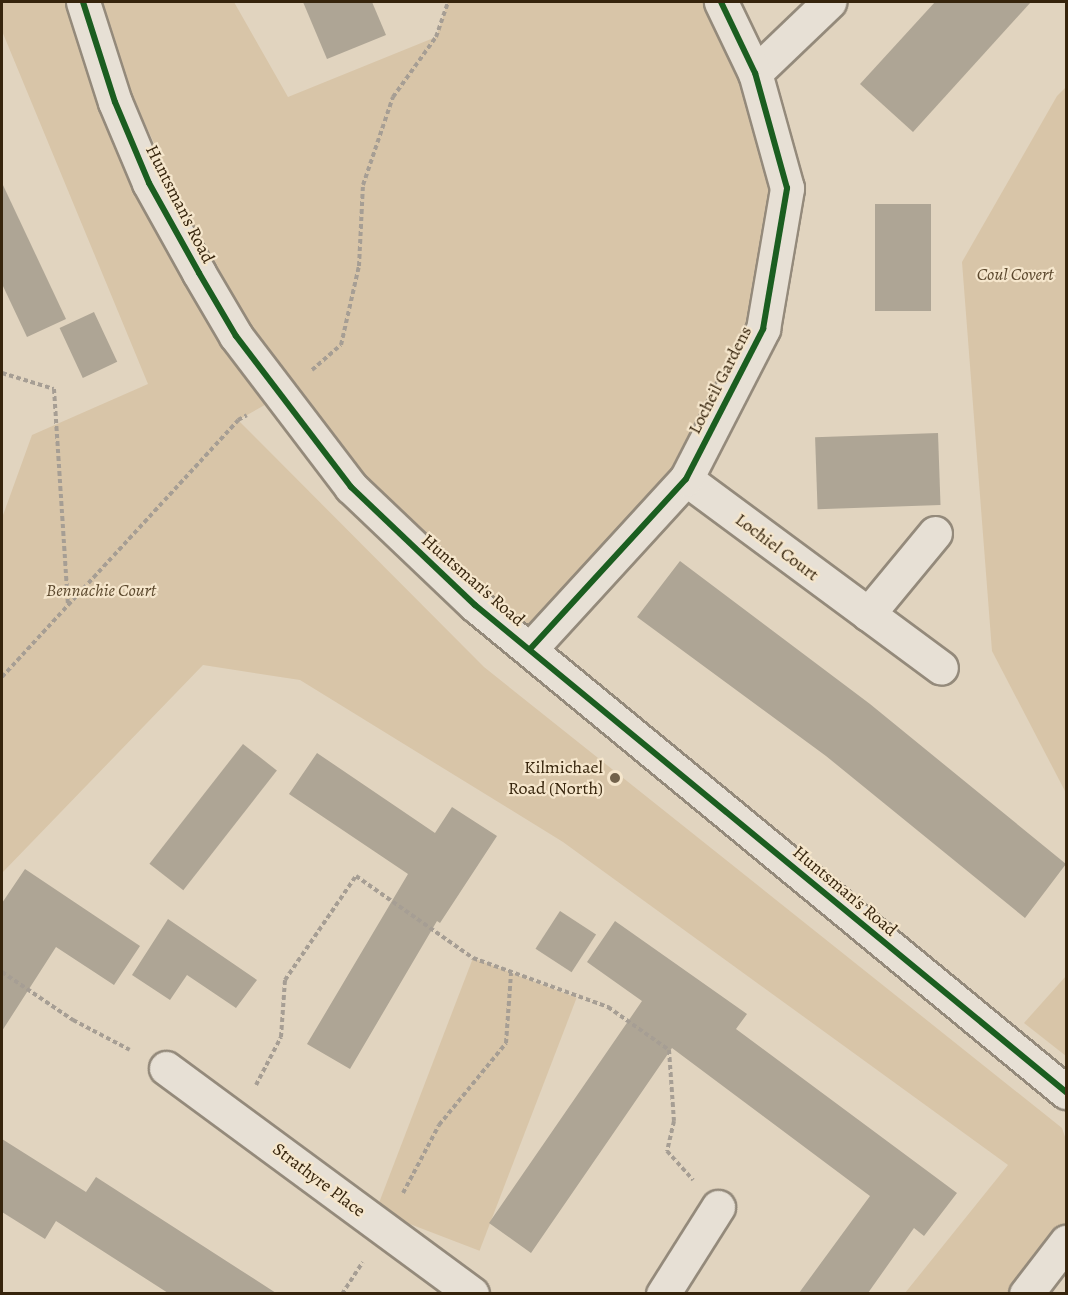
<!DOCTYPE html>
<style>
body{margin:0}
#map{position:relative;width:1068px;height:1295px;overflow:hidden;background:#e1d4bf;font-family:Alegreya,serif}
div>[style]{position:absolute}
.green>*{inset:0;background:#d8c5a8;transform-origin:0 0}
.building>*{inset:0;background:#aea595;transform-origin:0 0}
.path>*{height:4px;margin-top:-2px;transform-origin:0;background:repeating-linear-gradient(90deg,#a69e94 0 4.5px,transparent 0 7.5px)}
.roads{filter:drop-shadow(2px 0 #948a7b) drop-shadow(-2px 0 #948a7b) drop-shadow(0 2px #948a7b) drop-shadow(0 -2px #948a7b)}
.street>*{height:33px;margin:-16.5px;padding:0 16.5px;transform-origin:16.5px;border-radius:16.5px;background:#e7e0d5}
.secondary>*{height:33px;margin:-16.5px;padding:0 16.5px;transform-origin:16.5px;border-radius:16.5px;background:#e7e0d5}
.cycleway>*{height:6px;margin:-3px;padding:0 3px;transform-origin:3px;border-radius:3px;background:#1b5e20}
.dots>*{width:16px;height:16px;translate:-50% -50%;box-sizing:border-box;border:3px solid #f5e6cc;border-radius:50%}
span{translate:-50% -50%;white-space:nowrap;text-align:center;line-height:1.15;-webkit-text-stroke:4.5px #f5e6cc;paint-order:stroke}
.street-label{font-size:18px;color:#36240c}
.park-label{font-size:18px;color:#5c492e;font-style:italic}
.poi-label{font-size:18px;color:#36240c}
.right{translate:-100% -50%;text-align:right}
.frame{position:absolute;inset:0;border:3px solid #36240c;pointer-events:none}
</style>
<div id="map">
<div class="green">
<i style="clip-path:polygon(2px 2px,96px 2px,149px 183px,198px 238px,115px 59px,102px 2px,234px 2px,288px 97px,436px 37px,448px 2px,721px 2px,787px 188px,763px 329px,686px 479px,531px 648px,281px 396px,238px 420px,484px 667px,1062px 1128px,1066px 1140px,1066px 1242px,1026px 1293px,905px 1293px,1008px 1165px,563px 842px,300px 680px,203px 665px,2px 873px,2px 518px,32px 435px,148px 384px,2px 31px)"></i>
<i style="clip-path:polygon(1066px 87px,1066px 793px,992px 651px,962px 262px,1057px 96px)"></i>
<i style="left:473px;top:958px;width:111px;height:271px;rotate:21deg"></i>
<i style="clip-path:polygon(1066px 976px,1066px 1056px,1024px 1023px)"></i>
</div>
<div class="building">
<i style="clip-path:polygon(303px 2px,372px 2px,386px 35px,327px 59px)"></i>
<i style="clip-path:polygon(935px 2px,1031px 2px,913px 132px,860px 84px)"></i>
<i style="clip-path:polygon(2px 183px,66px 319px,27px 337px,2px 284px)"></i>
<i style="left:875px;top:204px;width:56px;height:107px"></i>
<i style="left:94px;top:312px;width:55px;height:38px;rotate:65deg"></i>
<i style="left:938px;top:433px;width:72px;height:123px;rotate:88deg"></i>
<i style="clip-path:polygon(680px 561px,870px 704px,1066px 864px,1025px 918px,826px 756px,637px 617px)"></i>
<i style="left:243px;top:744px;width:43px;height:152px;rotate:38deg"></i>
<i style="clip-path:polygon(317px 753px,435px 833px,452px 807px,497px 836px,440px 923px,437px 921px,350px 1069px,307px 1044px,408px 874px,289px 794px)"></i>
<i style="clip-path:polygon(25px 869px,140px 946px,114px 985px,56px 947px,2px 1031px,2px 903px)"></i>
<i style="left:560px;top:911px;width:43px;height:45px;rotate:33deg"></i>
<i style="clip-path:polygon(168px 919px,257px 980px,236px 1008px,187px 975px,170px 1000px,132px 975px)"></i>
<i style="clip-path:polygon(615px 921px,747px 1014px,736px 1029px,957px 1193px,924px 1236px,914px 1228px,868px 1293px,799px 1293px,870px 1196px,672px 1048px,531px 1253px,489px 1223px,642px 1001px,587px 962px)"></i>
<i style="clip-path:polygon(2px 1139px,86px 1192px,96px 1177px,276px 1293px,168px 1293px,56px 1221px,45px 1239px,2px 1212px)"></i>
</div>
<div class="path">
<i style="left:312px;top:370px;width:38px;rotate:-41deg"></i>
<i style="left:341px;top:345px;width:81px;rotate:-77.2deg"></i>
<i style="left:359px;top:266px;width:81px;rotate:-87.2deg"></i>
<i style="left:363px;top:185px;width:93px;rotate:-71.2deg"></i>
<i style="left:393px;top:97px;width:74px;rotate:-54.4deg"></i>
<i style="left:436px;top:37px;width:37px;rotate:-71deg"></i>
<i style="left:2px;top:373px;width:54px;rotate:17.1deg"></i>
<i style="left:54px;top:389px;width:217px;rotate:86.3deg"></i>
<i style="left:2px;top:677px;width:349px;rotate:-47.4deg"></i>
<i style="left:238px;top:420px;width:10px;rotate:-29deg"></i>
<i style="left:2px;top:972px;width:86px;rotate:34.1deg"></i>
<i style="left:73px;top:1020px;width:64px;rotate:27.8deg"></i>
<i style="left:256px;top:1085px;width:54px;rotate:-62.5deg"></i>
<i style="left:281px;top:1037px;width:57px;rotate:-86deg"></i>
<i style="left:285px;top:980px;width:126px;rotate:-55.7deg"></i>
<i style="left:356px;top:876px;width:143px;rotate:35deg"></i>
<i style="left:473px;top:958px;width:144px;rotate:19.9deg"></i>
<i style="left:608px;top:1007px;width:75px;rotate:35.2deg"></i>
<i style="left:669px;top:1050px;width:71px;rotate:86deg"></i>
<i style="left:674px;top:1121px;width:31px;rotate:103deg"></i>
<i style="left:667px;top:1151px;width:39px;rotate:48deg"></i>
<i style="left:403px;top:1193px;width:77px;rotate:-62.1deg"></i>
<i style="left:439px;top:1125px;width:106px;rotate:-50.7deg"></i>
<i style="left:506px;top:1043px;width:70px;rotate:-85.9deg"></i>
<i style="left:342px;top:1294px;width:38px;rotate:-57deg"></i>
</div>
<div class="roads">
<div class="street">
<i style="left:755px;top:73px;width:103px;rotate:-43.8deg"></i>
<i style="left:686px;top:479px;width:317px;rotate:36.5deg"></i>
<i style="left:868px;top:614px;width:105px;rotate:-50.4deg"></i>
<i style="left:531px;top:648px;width:229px;rotate:-47.5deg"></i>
<i style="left:686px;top:479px;width:169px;rotate:-62.8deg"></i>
<i style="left:763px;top:329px;width:143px;rotate:-80.3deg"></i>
<i style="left:787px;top:188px;width:119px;rotate:-105.5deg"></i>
<i style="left:755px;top:73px;width:79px;rotate:-115.6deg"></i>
<i style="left:166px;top:1068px;width:380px;rotate:36.4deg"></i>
<i style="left:663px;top:1294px;width:103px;rotate:-57.7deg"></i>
<i style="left:1026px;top:1294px;width:66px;rotate:-52.4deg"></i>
</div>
<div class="secondary">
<i style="left:83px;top:2px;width:105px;rotate:72.3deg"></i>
<i style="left:115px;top:102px;width:88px;rotate:67.2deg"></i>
<i style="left:149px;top:183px;width:103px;rotate:60.9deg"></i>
<i style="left:199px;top:273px;width:73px;rotate:59.6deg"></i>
<i style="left:236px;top:336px;width:190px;rotate:52.7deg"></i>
<i style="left:351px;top:487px;width:171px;rotate:43.6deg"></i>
<i style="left:475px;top:605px;width:766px;rotate:39.49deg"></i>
</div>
</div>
<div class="cycleway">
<i style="left:83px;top:2px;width:105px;rotate:72.3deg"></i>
<i style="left:115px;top:102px;width:88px;rotate:67.2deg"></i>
<i style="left:149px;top:183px;width:103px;rotate:60.9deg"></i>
<i style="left:199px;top:273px;width:73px;rotate:59.6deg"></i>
<i style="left:236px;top:336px;width:190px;rotate:52.7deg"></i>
<i style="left:351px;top:487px;width:171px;rotate:43.6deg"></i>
<i style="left:475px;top:605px;width:766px;rotate:39.49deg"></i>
<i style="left:531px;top:648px;width:229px;rotate:-47.5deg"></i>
<i style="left:686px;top:479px;width:169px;rotate:-62.8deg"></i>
<i style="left:763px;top:329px;width:143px;rotate:-80.3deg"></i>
<i style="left:787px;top:188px;width:119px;rotate:-105.5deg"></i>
<i style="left:755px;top:73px;width:79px;rotate:-115.6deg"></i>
</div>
<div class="dots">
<i style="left:615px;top:778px;background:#72624b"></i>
</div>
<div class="street-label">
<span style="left:180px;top:204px;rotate:63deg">Huntsman's Road</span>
<span style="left:720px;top:380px;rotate:-63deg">Locheil Gardens</span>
<span style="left:777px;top:547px;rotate:37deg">Lochiel Court</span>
<span style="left:473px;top:580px;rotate:41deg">Huntsman's Road</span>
<span style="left:845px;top:891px;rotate:40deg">Huntsman's Road</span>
<span style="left:319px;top:1180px;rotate:37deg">Strathyre Place</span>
</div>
<div class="park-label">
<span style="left:1015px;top:274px">Coul Covert</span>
<span style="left:101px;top:590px">Bennachie Court</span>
</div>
<div class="poi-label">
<span class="right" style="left:603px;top:778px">Kilmichael<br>Road (North)</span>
</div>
<div class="frame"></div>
</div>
